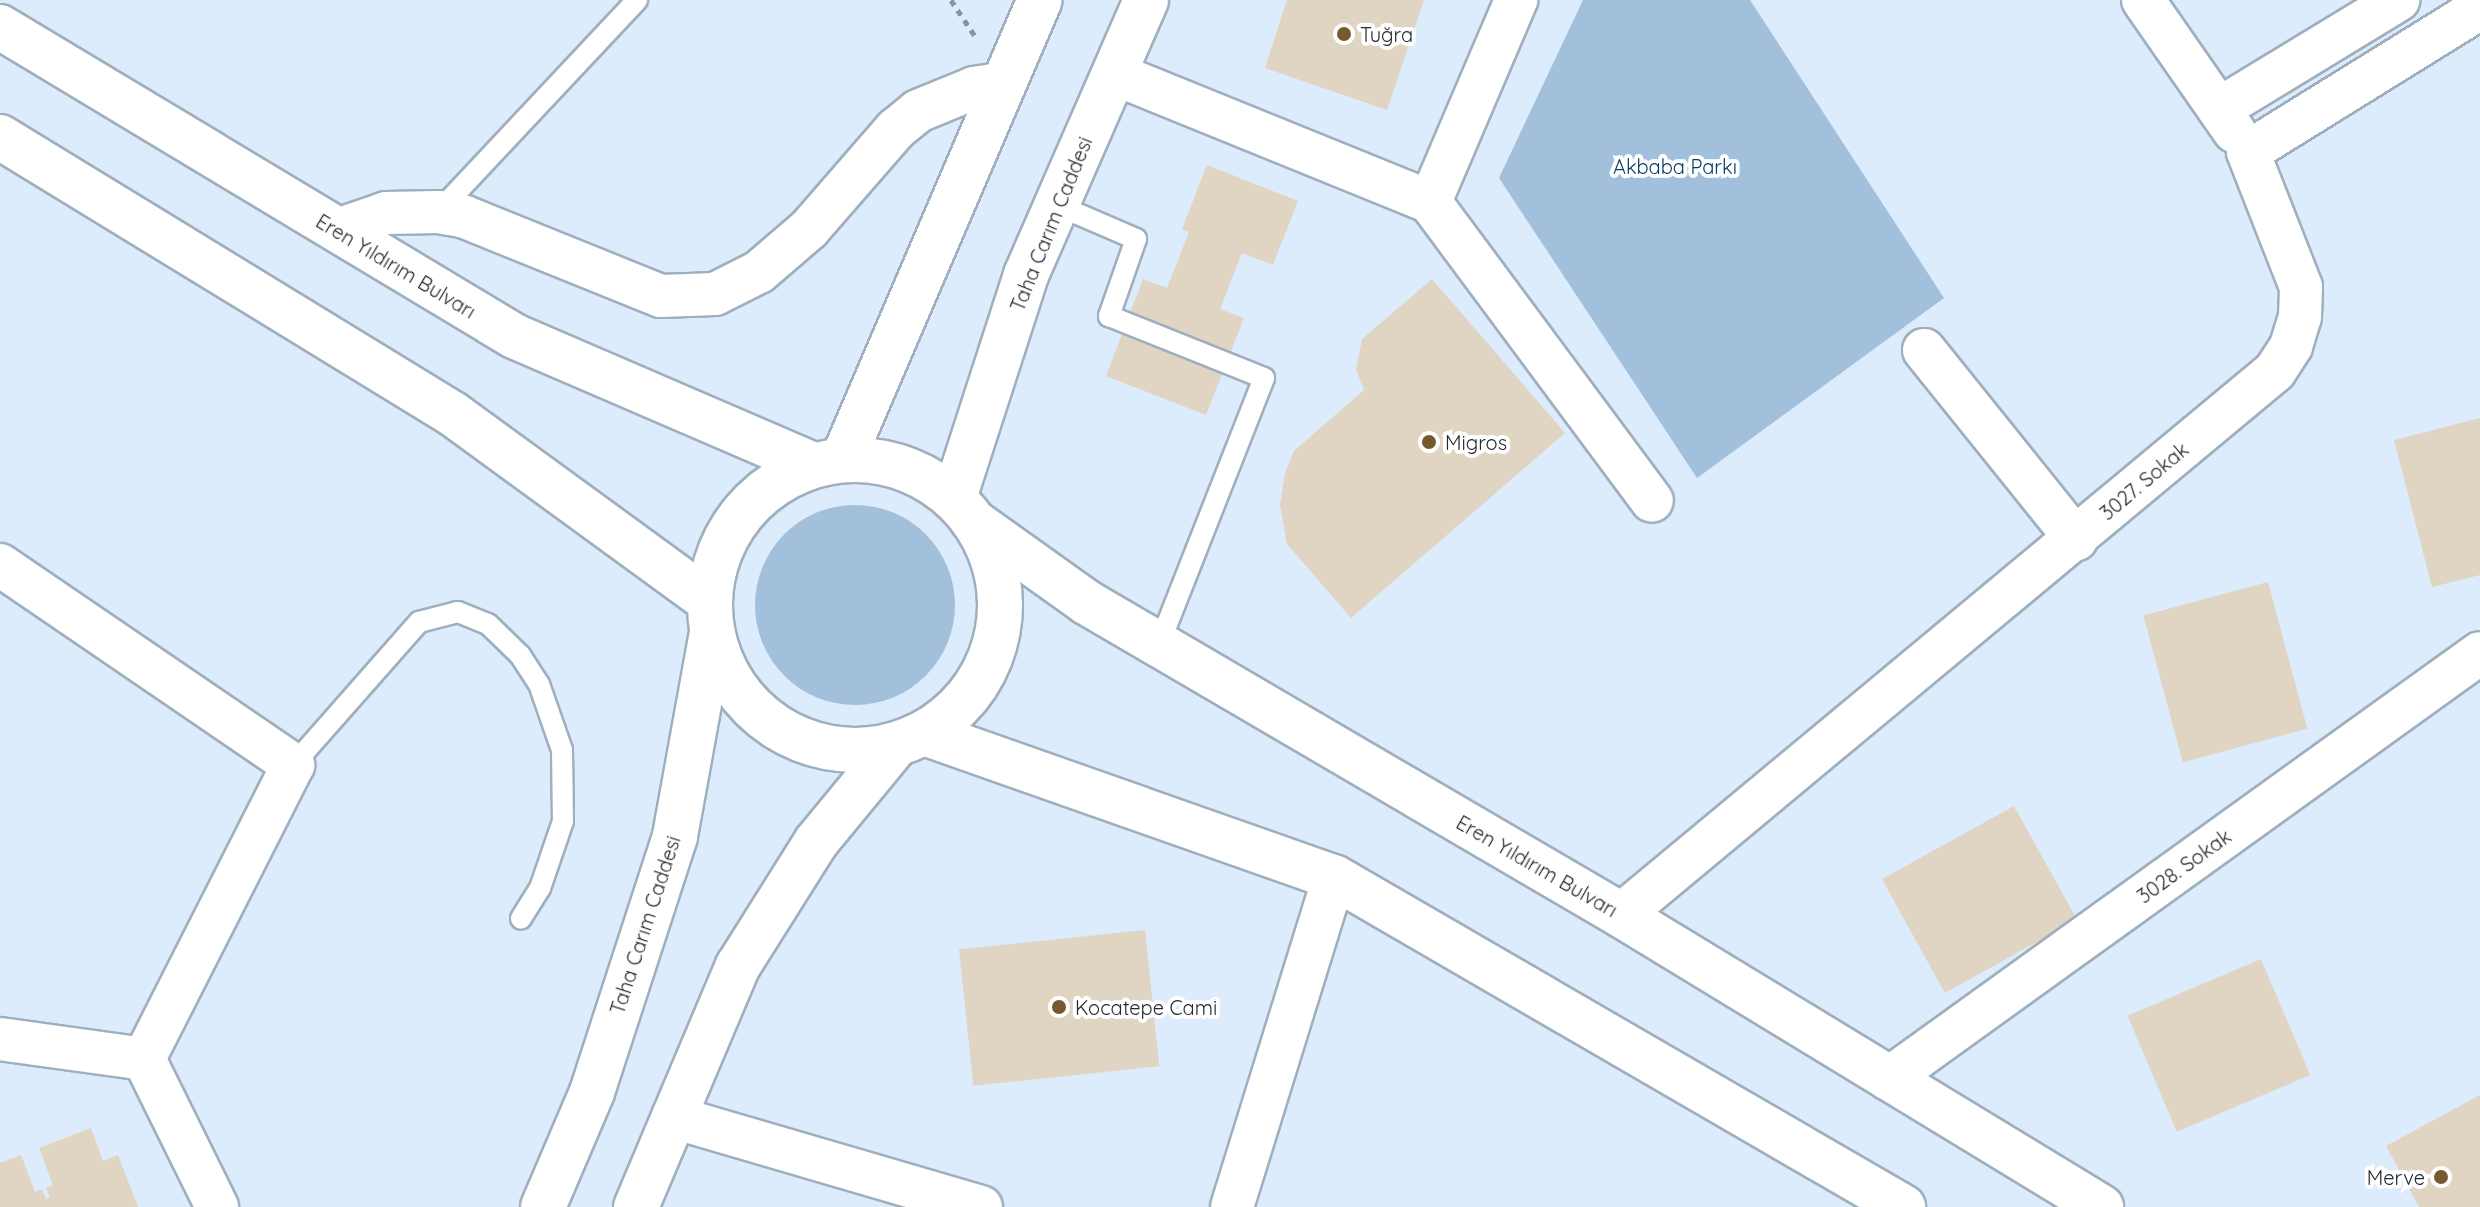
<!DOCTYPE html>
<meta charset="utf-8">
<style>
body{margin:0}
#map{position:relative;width:2480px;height:1207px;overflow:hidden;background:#dcecfc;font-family:Quicksand,sans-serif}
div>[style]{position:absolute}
.green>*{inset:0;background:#a2c0dc}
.round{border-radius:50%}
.building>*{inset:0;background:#e0d4c2;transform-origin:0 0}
.path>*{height:5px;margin-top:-2.5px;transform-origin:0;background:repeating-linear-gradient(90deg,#87939e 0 6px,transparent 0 12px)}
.roads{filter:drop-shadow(2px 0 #9fafbd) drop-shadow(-2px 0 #9fafbd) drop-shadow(0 2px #9fafbd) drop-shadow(0 -2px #9fafbd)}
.lane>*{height:20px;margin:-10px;padding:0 10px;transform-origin:10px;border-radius:10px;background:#fff}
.street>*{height:42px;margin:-21px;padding:0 21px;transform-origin:21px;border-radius:21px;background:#fff}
.secondary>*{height:44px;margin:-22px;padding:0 22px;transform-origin:22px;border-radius:22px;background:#fff}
.primary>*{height:44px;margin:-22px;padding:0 22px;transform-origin:22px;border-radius:22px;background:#fff}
.primary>.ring{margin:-22px;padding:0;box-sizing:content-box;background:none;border:44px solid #fff;border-radius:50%}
.dots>*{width:22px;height:22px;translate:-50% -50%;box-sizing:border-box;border:4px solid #fff;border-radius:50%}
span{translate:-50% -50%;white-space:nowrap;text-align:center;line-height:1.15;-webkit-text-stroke:8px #fff;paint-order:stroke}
.poi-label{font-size:20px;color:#23292f}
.left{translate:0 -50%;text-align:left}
.right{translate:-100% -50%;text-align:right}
.park-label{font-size:20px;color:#043b63}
.street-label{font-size:20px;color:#23292f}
</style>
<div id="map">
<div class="green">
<i style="clip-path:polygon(1583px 0,1750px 0,1944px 298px,1697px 478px,1499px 178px)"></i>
<i class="round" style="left:755px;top:505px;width:200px;height:200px"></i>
</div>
<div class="building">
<i style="clip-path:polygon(1287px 0,1424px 0,1387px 110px,1265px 68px)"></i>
<i style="clip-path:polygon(1207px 165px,1298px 201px,1273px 265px,1242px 253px,1220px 309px,1244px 318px,1206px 415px,1106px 376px,1143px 279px,1167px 288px,1189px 232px,1182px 229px)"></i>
<i style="clip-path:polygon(1432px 279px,1565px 433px,1351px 618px,1287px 544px,1280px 505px,1285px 473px,1294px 451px,1364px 390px,1356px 370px,1362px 339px)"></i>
<i style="clip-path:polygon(2480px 418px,2480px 575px,2432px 587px,2394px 440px)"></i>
<i style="left:2268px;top:582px;width:152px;height:129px;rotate:75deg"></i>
<i style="left:2014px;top:806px;width:130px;height:151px;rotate:61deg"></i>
<i style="left:1145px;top:930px;width:137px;height:187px;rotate:84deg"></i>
<i style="left:2261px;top:959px;width:126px;height:145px;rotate:67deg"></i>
<i style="clip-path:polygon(2480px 1095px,2480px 1207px,2419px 1207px,2386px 1146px)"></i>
<i style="clip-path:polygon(91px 1128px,103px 1161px,118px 1155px,138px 1207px,0 1207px,0 1163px,21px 1155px,35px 1192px,42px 1189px,46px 1199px,50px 1197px,46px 1188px,53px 1185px,39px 1148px)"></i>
</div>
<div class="path">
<i style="left:951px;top:0;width:47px;rotate:56.3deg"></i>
</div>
<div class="roads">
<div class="lane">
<i style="left:1057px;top:205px;width:86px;rotate:23.3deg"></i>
<i style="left:1136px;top:239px;width:82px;rotate:109.3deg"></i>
<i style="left:1109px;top:316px;width:167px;rotate:21.8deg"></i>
<i style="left:1264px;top:378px;width:287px;rotate:111.5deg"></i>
<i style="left:438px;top:212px;width:291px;rotate:-46.8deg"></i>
<i style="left:293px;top:765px;width:191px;rotate:-48.6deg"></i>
<i style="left:419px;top:622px;width:40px;rotate:-14.4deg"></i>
<i style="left:458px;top:612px;width:32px;rotate:22deg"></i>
<i style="left:488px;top:624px;width:45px;rotate:44.1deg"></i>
<i style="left:520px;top:655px;width:35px;rotate:57deg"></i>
<i style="left:539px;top:684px;width:70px;rotate:70.8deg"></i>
<i style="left:562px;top:750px;width:71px;rotate:89.2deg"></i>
<i style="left:563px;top:821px;width:71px;rotate:108.9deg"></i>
<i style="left:540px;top:888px;width:36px;rotate:122deg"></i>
</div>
<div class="street">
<i style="left:2143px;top:0;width:160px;rotate:55.2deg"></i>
<i style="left:1115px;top:74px;width:340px;rotate:22.1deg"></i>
<i style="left:1430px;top:202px;width:372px;rotate:53.4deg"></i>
<i style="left:2219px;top:109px;width:210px;rotate:-31.3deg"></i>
<i style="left:1430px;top:202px;width:220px;rotate:-66.9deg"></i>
<i style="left:337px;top:230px;width:52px;rotate:-19.1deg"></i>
<i style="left:386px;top:213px;width:52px;rotate:-1.1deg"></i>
<i style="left:438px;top:212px;width:27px;rotate:10deg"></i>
<i style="left:465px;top:217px;width:211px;rotate:22deg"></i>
<i style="left:661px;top:296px;width:54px;rotate:-2.1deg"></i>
<i style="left:715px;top:294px;width:49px;rotate:-26.6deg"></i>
<i style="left:759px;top:272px;width:66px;rotate:-40.7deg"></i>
<i style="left:809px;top:229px;width:133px;rotate:-49deg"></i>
<i style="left:896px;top:129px;width:28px;rotate:-39deg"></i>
<i style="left:918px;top:111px;width:61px;rotate:-22.3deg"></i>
<i style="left:974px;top:88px;width:31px;rotate:-9deg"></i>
<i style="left:1924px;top:350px;width:243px;rotate:51.2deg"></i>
<i style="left:0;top:565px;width:355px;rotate:34.3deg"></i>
<i style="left:293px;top:765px;width:330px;rotate:116.9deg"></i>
<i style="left:1621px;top:915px;width:851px;rotate:-39.75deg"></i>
<i style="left:2275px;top:371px;width:30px;rotate:-57deg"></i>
<i style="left:2291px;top:346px;width:30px;rotate:-73deg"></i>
<i style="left:2300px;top:317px;width:30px;rotate:-88deg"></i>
<i style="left:2301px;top:287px;width:145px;rotate:-111.4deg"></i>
<i style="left:2248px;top:152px;width:273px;rotate:-31.8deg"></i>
<i style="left:0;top:1039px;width:145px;rotate:7.9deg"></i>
<i style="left:144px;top:1059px;width:165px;rotate:63.7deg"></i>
<i style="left:1888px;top:1079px;width:729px;rotate:-35.74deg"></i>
<i style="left:673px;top:1117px;width:321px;rotate:16.3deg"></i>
<i style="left:1232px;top:1207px;width:345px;rotate:-72.8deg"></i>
</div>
<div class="secondary">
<i style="left:974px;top:522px;width:138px;rotate:35.5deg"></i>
<i style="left:1086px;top:602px;width:620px;rotate:30.33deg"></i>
<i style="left:1621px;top:915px;width:562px;rotate:31.31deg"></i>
<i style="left:924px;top:733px;width:435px;rotate:19.4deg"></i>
<i style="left:1334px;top:877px;width:658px;rotate:30.11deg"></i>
</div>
<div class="primary">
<i style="left:0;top:27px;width:600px;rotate:31.01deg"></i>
<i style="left:514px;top:336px;width:326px;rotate:23.3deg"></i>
<i style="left:0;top:137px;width:531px;rotate:31.44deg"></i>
<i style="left:453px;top:414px;width:317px;rotate:36.1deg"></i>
<i style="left:843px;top:459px;width:499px;rotate:-66.8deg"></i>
<i class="ring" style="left:710px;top:460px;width:246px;height:246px"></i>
<i style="left:954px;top:498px;width:234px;rotate:-72.1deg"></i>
<i style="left:1026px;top:275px;width:300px;rotate:-66.4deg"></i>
<i style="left:543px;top:1207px;width:125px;rotate:-66.9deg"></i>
<i style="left:592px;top:1092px;width:269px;rotate:-72deg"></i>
<i style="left:675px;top:836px;width:207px;rotate:-79.7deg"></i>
<i style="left:636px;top:1207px;width:262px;rotate:-67.1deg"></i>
<i style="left:738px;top:966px;width:146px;rotate:-57.8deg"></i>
<i style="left:816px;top:842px;width:126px;rotate:-50.5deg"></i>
</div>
</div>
<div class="dots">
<i style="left:1344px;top:34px;background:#765a2d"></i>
<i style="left:1429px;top:442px;background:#765a2d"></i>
<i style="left:1059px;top:1007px;background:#765a2d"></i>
<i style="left:2441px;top:1177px;background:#765a2d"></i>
</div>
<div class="poi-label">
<span class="left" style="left:1360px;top:34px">Tuğra</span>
<span class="left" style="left:1445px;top:442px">Migros</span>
<span class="left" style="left:1075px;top:1007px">Kocatepe Cami</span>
<span class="right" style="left:2425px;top:1177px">Merve</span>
</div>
<div class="park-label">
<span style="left:1675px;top:166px">Akbaba Parkı</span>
</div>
<div class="street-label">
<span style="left:1051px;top:224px;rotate:-68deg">Taha Carım Caddesi</span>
<span style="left:396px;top:266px;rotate:31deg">Eren Yıldırım Bulvarı</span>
<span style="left:2144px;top:481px;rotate:-40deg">3027. Sokak</span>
<span style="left:1537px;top:866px;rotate:30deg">Eren Yıldırım Bulvarı</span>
<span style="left:2184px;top:866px;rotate:-36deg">3028. Sokak</span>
<span style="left:645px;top:925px;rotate:-72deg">Taha Carım Caddesi</span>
</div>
</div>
